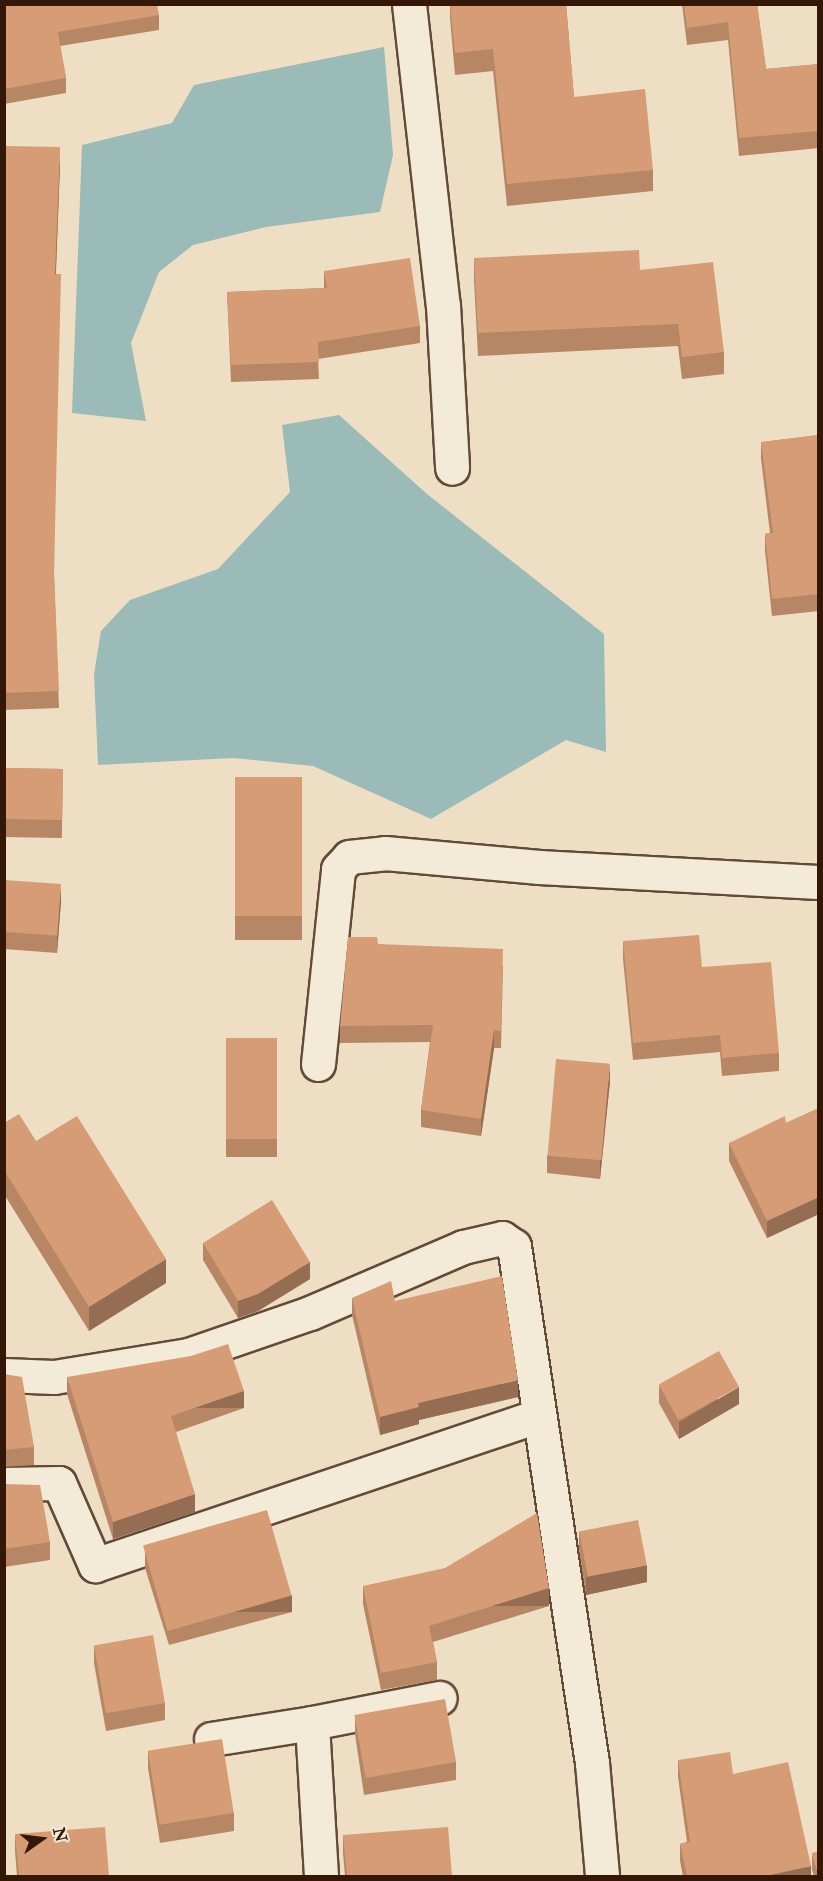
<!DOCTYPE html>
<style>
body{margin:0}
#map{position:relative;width:823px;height:1881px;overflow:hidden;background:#eedec3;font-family:"IM FELL Double Pica",serif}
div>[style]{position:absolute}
.water>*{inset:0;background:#9abbb8}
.roads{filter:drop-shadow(2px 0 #634937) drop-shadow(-2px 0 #634937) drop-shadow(0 2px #634937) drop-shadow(0 -2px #634937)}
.street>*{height:33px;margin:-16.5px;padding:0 16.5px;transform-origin:16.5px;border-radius:16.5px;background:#f4ead8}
.wall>*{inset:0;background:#b78665;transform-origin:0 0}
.shaded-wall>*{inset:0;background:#956d52;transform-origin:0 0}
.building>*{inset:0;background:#d59c75;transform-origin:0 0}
span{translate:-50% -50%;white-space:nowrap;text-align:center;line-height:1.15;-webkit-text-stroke:4.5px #f4ead8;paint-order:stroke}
.frame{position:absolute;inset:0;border:6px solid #351708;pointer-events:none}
.north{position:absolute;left:12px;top:1809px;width:60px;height:60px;-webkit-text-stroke:4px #f4ead8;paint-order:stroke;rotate:76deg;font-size:16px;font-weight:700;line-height:24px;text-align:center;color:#351708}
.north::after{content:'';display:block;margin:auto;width:21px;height:27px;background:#351708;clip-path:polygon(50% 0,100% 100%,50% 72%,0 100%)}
</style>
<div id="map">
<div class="water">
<i style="clip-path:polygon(384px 47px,393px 155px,380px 212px,266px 227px,193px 245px,159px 272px,131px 343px,146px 421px,72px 413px,82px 145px,172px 123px,194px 85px)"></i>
<i style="clip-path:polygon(339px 415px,427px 494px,604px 634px,606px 752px,566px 740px,431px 819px,313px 766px,233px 758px,98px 765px,94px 674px,101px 631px,130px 600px,218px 569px,290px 492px,282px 425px)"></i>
</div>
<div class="roads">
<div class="street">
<i style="left:409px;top:4px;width:303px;rotate:83.6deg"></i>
<i style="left:443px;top:305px;width:163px;rotate:86.8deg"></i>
<i style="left:318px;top:1064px;width:196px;rotate:-84.1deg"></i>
<i style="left:338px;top:869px;width:16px;rotate:-47deg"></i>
<i style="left:349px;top:857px;width:36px;rotate:-6deg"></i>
<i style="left:385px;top:853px;width:155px;rotate:5.2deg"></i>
<i style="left:539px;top:867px;width:279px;rotate:3.1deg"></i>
<i style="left:4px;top:1375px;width:50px;rotate:2.3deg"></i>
<i style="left:54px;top:1377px;width:136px;rotate:-9.3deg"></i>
<i style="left:188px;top:1355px;width:129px;rotate:-19deg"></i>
<i style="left:310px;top:1313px;width:167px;rotate:-23.3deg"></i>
<i style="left:463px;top:1247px;width:40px;rotate:-13deg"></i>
<i style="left:502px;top:1238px;width:14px;rotate:34deg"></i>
<i style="left:514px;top:1246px;width:523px;rotate:81.42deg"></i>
<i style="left:592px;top:1763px;width:113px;rotate:84.9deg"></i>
<i style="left:4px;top:1484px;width:55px;rotate:-1deg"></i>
<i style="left:59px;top:1483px;width:90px;rotate:66.3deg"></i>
<i style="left:95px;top:1565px;width:468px;rotate:-18.6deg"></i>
<i style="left:211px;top:1739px;width:102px;rotate:-9deg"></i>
<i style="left:321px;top:1876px;width:153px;rotate:-93.4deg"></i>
<i style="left:312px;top:1723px;width:130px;rotate:-11.1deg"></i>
</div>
</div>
<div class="wall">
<i style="clip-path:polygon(4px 4px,159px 15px,159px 30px,60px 46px,66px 78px,66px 93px,4px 104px)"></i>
<i style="clip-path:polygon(450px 4px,566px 4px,574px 97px,653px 170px,653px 191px,507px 206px,493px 71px,455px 75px,450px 18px)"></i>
<i style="clip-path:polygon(682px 4px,757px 4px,766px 69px,819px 64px,819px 148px,739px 156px,728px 40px,687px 45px)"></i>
<i style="clip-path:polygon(4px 146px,60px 164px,56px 274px,54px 577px,59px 708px,4px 710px)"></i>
<i style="clip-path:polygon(474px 258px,640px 270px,724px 352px,724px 374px,682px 379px,678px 346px,478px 356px,474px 280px)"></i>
<i style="clip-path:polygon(324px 271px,420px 326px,420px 343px,318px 359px,319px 379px,231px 382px,227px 292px,324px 288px)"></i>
<i style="clip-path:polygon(819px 435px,819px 611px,772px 616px,765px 551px,765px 534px,770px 533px,761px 459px,761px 442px)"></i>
<i style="left:4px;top:768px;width:59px;height:69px;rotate:1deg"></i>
<i style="left:235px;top:777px;width:67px;height:163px"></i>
<i style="clip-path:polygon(4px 880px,61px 901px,57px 953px,4px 949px)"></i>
<i style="clip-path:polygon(623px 941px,702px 967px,779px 1053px,779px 1071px,722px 1076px,720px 1052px,633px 1060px,623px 959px)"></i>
<i style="clip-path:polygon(378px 944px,503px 966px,501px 1048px,494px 1048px,481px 1136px,421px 1127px,421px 1110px,430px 1042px,340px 1043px,340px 1026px)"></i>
<i style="left:226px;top:1038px;width:51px;height:119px"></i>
<i style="clip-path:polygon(610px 1081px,600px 1179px,547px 1173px,547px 1156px)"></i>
<i style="clip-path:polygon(819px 1108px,819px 1214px,767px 1238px,729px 1161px,729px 1143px,786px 1123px)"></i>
<i style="clip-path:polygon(4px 1123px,36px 1141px,166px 1283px,89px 1331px,4px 1194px)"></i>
<i style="clip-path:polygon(203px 1243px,310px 1279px,258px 1311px,238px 1318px,203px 1260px)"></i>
<i style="clip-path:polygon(352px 1298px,395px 1301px,518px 1397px,419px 1420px,419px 1424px,380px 1435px,352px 1315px)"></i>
<i style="clip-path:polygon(4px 1374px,34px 1447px,34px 1465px,4px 1467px)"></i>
<i style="clip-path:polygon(67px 1377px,244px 1408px,176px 1432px,195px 1512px,113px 1539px,67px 1394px)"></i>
<i style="clip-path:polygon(659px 1386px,739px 1404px,679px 1439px,659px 1403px)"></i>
<i style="clip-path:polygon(4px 1484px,50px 1542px,50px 1560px,4px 1567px)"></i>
<i style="clip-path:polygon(579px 1531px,647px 1582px,586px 1595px,579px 1549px)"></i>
<i style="clip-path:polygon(145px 1551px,292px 1612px,169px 1645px,145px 1568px)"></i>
<i style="clip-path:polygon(363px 1586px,549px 1606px,433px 1642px,437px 1662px,437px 1680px,381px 1690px,363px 1604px)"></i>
<i style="clip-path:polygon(94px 1645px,165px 1703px,165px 1720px,106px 1731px,94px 1663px)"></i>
<i style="clip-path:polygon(355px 1716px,456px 1762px,456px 1780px,364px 1795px,355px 1734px)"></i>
<i style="clip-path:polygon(148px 1751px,234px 1813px,234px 1831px,160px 1843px,148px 1768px)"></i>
<i style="clip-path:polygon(678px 1760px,733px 1774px,811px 1876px,683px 1876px,680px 1861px,680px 1844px,687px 1842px,678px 1777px)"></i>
<i style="clip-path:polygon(15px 1834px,109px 1876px,17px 1876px,15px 1851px)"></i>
<i style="clip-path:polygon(343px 1835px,452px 1876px,345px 1876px,343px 1853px)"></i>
<i style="clip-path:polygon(812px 1853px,819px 1876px,814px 1876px,812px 1870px)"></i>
</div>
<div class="shaded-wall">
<i style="clip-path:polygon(60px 147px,60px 164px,55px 291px,55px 274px)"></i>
<i style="clip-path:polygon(61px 884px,61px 901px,57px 953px,57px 936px)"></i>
<i style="clip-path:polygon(494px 1030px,494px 1048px,481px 1136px,481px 1119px)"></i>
<i style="clip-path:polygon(610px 1064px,610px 1081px,600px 1179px,600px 1161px)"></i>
<i style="clip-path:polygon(819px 1197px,819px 1214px,767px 1238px,767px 1221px)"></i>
<i style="clip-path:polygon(166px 1259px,166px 1283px,89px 1331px,89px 1307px)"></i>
<i style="clip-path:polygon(310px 1262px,310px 1279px,258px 1311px,238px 1318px,238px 1301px)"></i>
<i style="clip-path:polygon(518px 1380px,518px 1397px,419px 1420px,419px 1424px,380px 1435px,380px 1417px,418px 1403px)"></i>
<i style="clip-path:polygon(739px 1387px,739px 1404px,679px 1439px,679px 1422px)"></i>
<i style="left:244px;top:1391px;width:17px;height:77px;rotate:90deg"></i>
<i style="clip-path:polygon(195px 1494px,195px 1512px,113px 1539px,113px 1522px)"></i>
<i style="clip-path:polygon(647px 1565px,647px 1582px,586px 1595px,586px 1577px)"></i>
<i style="left:549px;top:1588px;width:18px;height:126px;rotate:90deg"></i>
<i style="left:292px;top:1595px;width:17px;height:127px;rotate:90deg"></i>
<i style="clip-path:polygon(811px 1866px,811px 1876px,766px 1876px)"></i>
</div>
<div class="building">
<i style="clip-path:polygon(4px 4px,157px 4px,159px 15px,58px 32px,66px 78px,4px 89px)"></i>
<i style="clip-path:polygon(450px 4px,566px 4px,574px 97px,645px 89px,653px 170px,507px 184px,493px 49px,455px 53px)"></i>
<i style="clip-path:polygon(684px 4px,757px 4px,766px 69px,819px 64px,819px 131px,739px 138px,728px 22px,687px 28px)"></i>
<i style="clip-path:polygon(4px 146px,60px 147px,55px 274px,61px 274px,54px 571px,59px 691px,4px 693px)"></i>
<i style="clip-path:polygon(639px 250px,640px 270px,713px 262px,724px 352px,682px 357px,678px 324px,478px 333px,474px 258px)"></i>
<i style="clip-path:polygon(410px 258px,420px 326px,318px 342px,319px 362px,231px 365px,227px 292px,327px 288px,324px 271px)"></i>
<i style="clip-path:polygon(819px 435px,819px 594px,772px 599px,765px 534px,773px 533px,761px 442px)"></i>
<i style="left:4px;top:768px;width:59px;height:51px;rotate:1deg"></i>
<i style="left:235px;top:777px;width:67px;height:139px"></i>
<i style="left:4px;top:880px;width:57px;height:52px;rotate:4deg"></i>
<i style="clip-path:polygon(699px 935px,702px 967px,771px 962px,779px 1053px,722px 1058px,720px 1035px,633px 1043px,623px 941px)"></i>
<i style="clip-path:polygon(348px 937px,377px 937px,378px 944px,503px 949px,501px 1031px,494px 1030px,481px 1119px,421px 1110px,433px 1025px,340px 1026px)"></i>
<i style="left:226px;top:1038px;width:51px;height:101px"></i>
<i style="left:556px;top:1059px;width:54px;height:97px;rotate:5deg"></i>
<i style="clip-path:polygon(819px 1108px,819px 1197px,767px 1221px,729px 1143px,785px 1116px,786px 1123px)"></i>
<i style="clip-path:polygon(19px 1114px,36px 1141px,77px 1116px,166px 1259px,89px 1307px,4px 1170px,4px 1123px)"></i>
<i style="clip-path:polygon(272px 1200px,310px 1262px,258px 1294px,238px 1301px,203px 1243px)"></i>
<i style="clip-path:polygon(502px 1276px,518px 1380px,418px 1403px,419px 1407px,380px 1417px,352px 1298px,391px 1281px,395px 1301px)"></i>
<i style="clip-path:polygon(228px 1344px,244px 1391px,171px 1416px,195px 1494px,113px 1522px,67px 1377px,191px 1356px)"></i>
<i style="left:719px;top:1351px;width:41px;height:69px;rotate:61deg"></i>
<i style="clip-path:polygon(4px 1374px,22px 1377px,34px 1447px,4px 1450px)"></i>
<i style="clip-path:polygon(4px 1484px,40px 1485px,50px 1542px,4px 1549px)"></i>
<i style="left:267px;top:1510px;width:89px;height:129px;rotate:74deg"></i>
<i style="clip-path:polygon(537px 1513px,549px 1588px,429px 1626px,437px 1662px,381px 1673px,363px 1586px,445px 1568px)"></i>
<i style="left:638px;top:1520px;width:46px;height:60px;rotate:79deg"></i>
<i style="left:153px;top:1635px;width:69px;height:60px;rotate:80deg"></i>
<i style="left:445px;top:1699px;width:64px;height:92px;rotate:80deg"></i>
<i style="left:222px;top:1739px;width:75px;height:75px;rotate:81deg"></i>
<i style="clip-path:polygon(730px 1752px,733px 1774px,788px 1762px,811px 1866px,766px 1876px,687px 1876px,680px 1844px,690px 1842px,678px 1760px)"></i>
<i style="clip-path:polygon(105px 1827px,109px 1876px,19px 1876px,15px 1834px)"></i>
<i style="clip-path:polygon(448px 1827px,452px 1876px,347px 1876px,343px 1835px)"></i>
<i style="clip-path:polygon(819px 1851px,819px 1876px,812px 1853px)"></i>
</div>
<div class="frame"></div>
<div class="north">N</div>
</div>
